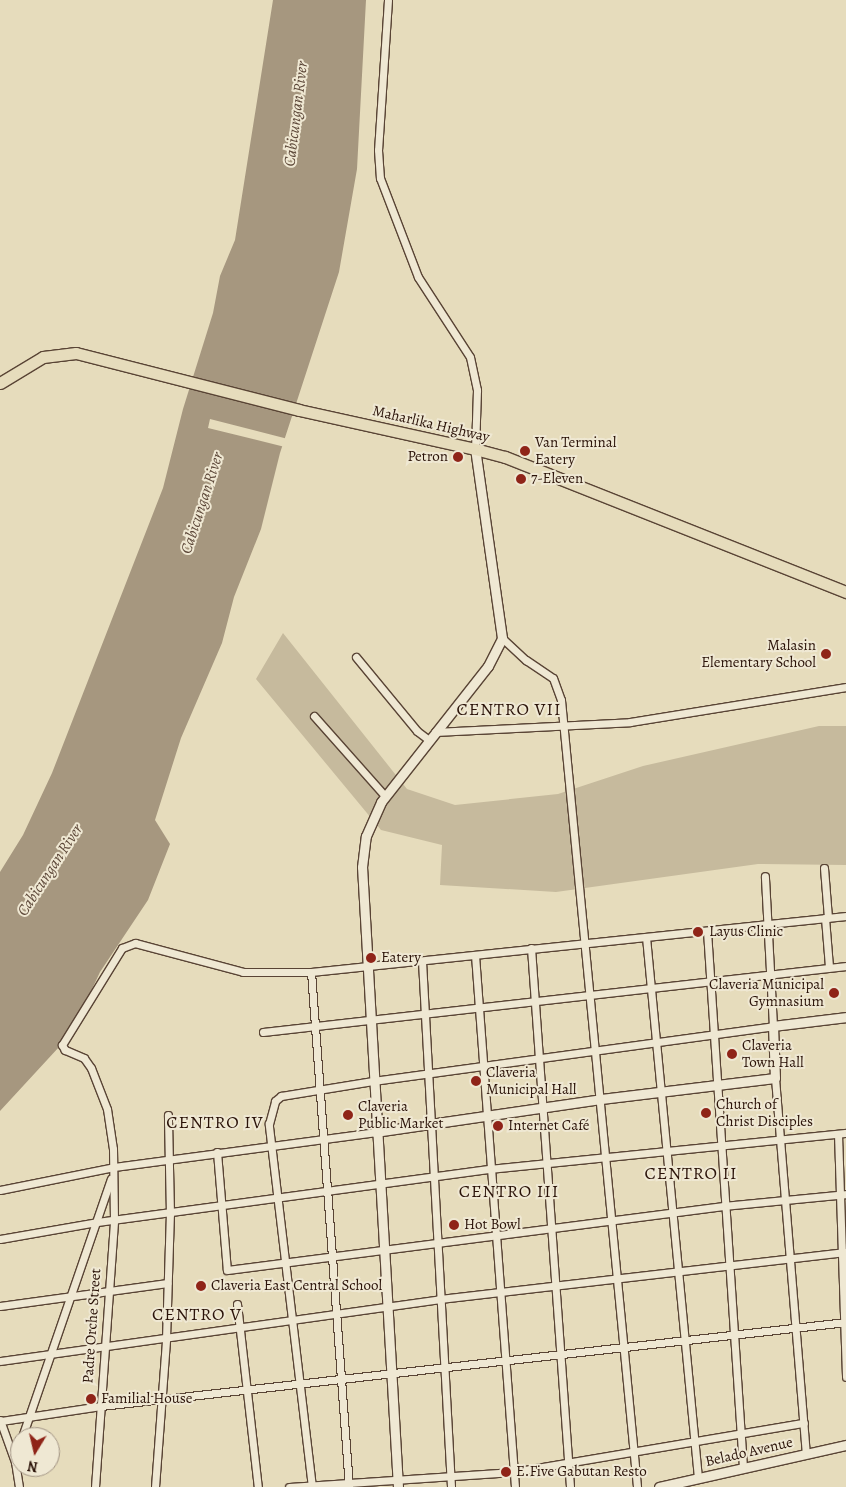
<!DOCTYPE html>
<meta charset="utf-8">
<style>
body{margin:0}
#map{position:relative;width:846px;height:1487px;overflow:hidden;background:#e6dcbc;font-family:Alegreya,serif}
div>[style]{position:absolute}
.green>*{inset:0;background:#c6ba9d}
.water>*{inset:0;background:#a6977f}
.pier>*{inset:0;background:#e6dcbc}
.roads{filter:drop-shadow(1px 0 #594435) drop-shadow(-1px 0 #594435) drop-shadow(0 1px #594435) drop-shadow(0 -1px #594435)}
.minor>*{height:7px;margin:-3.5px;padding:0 3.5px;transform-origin:3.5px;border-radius:3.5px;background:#efe8d3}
.tertiary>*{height:9px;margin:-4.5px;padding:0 4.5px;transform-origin:4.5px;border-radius:4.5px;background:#efe8d3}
.trunk>*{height:11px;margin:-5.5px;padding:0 5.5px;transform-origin:5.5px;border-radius:5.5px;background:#e6dcbc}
.dots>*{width:14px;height:14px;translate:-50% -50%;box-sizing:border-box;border:2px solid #efe8d3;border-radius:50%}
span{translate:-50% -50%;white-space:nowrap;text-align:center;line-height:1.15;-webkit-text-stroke:4px #efe8d3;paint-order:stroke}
.street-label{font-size:15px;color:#2a1208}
.poi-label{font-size:15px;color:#2a1208}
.left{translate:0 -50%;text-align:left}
.right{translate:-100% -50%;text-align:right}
.water-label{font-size:16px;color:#5c4738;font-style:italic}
.quarter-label{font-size:18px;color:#2a1208;letter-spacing:1px}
.north{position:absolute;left:10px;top:1427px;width:50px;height:50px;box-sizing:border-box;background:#efe8d3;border:1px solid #a09282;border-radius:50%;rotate:189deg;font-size:14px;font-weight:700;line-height:20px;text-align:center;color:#2a1208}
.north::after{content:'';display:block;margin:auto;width:18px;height:22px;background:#8f2418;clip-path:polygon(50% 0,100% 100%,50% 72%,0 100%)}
</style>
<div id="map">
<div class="green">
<i style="clip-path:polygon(283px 633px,407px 789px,455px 805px,558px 794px,643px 766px,819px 726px,846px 726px,846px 865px,758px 864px,556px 892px,440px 885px,442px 845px,381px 830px,256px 679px)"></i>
</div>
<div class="water">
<i style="clip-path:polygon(273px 0,366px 0,357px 169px,339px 272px,280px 453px,261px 529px,234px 597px,222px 643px,181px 738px,155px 820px,170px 844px,148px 900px,100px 972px,71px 1034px,0 1111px,0 872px,23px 835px,52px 773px,163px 488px,183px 409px,213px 313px,220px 276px,235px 240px)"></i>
</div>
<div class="pier">
<i style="clip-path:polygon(210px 419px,288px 439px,287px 439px,285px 447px,208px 428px)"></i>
</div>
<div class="roads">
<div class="minor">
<i style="left:388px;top:0;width:150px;rotate:93.8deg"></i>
<i style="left:378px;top:150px;width:28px;rotate:86deg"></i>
<i style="left:380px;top:178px;width:106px;rotate:69deg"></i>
<i style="left:418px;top:277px;width:95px;rotate:57deg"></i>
<i style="left:470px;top:357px;width:34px;rotate:78deg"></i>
<i style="left:477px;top:390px;width:59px;rotate:91.9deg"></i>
<i style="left:502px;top:638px;width:33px;rotate:43deg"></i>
<i style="left:526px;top:660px;width:32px;rotate:34deg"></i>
<i style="left:553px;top:678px;width:23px;rotate:70deg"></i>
<i style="left:561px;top:700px;width:791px;rotate:84.48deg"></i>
<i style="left:356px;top:657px;width:96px;rotate:50.5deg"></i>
<i style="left:417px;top:731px;width:15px;rotate:37deg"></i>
<i style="left:314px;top:716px;width:107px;rotate:48.4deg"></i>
<i style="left:435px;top:732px;width:195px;rotate:-2.9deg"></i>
<i style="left:630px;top:722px;width:219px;rotate:-9.2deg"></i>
<i style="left:824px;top:868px;width:50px;rotate:85.4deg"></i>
<i style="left:825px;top:918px;width:49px;rotate:85.3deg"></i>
<i style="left:707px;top:931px;width:538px;rotate:86.16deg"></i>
<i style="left:646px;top:937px;width:543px;rotate:84.51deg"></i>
<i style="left:531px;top:948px;width:540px;rotate:85.86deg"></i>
<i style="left:475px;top:955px;width:534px;rotate:85.7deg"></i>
<i style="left:422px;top:961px;width:527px;rotate:86.84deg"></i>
<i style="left:311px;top:972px;width:538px;rotate:-5.98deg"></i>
<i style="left:263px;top:1032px;width:587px;rotate:-6.46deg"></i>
<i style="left:775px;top:1078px;width:376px;rotate:85.3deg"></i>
<i style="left:838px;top:1134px;width:243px;rotate:88.1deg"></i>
<i style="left:217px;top:1152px;width:118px;rotate:85.2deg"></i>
<i style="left:227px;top:1270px;width:501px;rotate:-7.34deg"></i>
<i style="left:724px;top:1206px;width:123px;rotate:-5.6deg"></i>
<i style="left:0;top:1190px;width:116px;rotate:-11.4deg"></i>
<i style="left:114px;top:1167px;width:263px;rotate:-7.6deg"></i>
<i style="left:0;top:1239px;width:98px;rotate:-9.9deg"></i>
<i style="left:97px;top:1222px;width:397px;rotate:-7.7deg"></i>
<i style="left:490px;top:1169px;width:358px;rotate:-5.8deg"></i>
<i style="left:237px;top:1304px;width:184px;rotate:83.5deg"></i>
<i style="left:0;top:1306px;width:169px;rotate:-7.8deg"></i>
<i style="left:0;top:1361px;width:443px;rotate:-8deg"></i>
<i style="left:439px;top:1299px;width:410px;rotate:-6.6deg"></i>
<i style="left:0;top:1420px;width:45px;rotate:70.3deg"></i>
<i style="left:1px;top:1421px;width:101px;rotate:-8.5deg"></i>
<i style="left:101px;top:1406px;width:750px;rotate:-6.43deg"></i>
<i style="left:22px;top:1437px;width:273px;rotate:-71deg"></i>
<i style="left:19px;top:1487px;width:25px;rotate:-99deg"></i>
<i style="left:15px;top:1462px;width:18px;rotate:-74deg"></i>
<i style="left:95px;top:1487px;width:268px;rotate:-85.9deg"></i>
<i style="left:114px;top:1220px;width:71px;rotate:-90.8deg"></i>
<i style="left:113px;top:1149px;width:40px;rotate:-98.5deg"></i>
<i style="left:107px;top:1109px;width:44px;rotate:-111.3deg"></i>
<i style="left:91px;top:1068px;width:12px;rotate:-125deg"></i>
<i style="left:84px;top:1058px;width:21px;rotate:-157deg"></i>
<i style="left:65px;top:1050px;width:6px;rotate:-121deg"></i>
<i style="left:62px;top:1045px;width:114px;rotate:-58.3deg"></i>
<i style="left:122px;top:948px;width:14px;rotate:-21deg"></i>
<i style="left:135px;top:943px;width:112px;rotate:15deg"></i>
<i style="left:243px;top:972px;width:68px"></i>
<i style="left:311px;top:972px;width:516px;rotate:85.78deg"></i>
<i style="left:155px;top:1487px;width:148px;rotate:-85.7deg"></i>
<i style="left:166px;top:1339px;width:125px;rotate:-88.2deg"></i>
<i style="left:170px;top:1214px;width:99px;rotate:-91.2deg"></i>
<i style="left:289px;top:1487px;width:225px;rotate:-3.8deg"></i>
<i style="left:513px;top:1472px;width:295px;rotate:-9.6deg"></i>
<i style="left:312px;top:1487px;width:366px;rotate:-96.8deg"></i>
<i style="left:269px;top:1124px;width:24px;rotate:-75deg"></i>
<i style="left:275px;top:1101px;width:8px;rotate:-40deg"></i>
<i style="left:281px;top:1096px;width:93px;rotate:-9.3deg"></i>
<i style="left:373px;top:1081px;width:404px;rotate:-7.8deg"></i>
<i style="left:773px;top:1026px;width:150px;rotate:-93.1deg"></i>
</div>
<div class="tertiary">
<i style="left:375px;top:1132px;width:228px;rotate:-8.3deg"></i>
<i style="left:601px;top:1099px;width:175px;rotate:-6.9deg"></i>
<i style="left:775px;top:1078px;width:52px;rotate:-92.2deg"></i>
<i style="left:773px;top:1026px;width:74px;rotate:-7deg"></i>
<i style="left:398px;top:1487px;width:621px;rotate:-93.32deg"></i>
<i style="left:362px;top:867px;width:31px;rotate:-83deg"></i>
<i style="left:366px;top:836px;width:37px;rotate:-66deg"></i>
<i style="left:381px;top:802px;width:173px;rotate:-51.8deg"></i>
<i style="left:488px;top:666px;width:31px;rotate:-63deg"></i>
<i style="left:502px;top:638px;width:191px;rotate:-98.1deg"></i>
<i style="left:659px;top:1487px;width:192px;rotate:-12.7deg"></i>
</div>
<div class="trunk">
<i style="left:0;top:383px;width:50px;rotate:-31.2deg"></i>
<i style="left:43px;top:357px;width:33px;rotate:-7deg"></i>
<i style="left:76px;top:353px;width:230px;rotate:14.3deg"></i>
<i style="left:299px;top:410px;width:180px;rotate:12.5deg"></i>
<i style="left:475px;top:449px;width:31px;rotate:15deg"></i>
<i style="left:505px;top:457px;width:367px;rotate:21.6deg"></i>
</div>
</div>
<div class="dots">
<i style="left:525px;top:451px;background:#8f2418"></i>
<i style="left:458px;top:457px;background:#8f2418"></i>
<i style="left:521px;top:479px;background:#8f2418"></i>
<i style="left:826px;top:654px;background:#8f2418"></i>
<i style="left:698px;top:932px;background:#8f2418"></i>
<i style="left:371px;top:958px;background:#8f2418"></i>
<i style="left:834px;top:993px;background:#8f2418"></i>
<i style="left:732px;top:1054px;background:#8f2418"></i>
<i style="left:476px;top:1081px;background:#8f2418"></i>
<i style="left:706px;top:1113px;background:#8f2418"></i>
<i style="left:348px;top:1115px;background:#8f2418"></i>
<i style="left:498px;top:1126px;background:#8f2418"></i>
<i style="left:454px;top:1225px;background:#8f2418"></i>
<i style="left:201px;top:1286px;background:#8f2418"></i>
<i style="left:91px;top:1399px;background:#8f2418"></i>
<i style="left:506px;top:1472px;background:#8f2418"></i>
</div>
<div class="street-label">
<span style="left:431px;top:424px;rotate:13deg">Maharlika Highway</span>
<span style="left:92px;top:1326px;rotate:-86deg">Padre Orche Street</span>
<span style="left:749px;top:1452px;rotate:-13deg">Belado Avenue</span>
</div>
<div class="poi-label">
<span class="left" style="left:535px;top:451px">Van Terminal<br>Eatery</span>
<span class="right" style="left:448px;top:457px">Petron</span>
<span class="left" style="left:531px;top:479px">7-Eleven</span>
<span class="right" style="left:816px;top:654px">Malasin<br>Elementary School</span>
<span class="left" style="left:709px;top:932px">Layus Clinic</span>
<span class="left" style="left:381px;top:958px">Eatery</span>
<span class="right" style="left:824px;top:993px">Claveria Municipal<br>Gymnasium</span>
<span class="left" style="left:742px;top:1054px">Claveria<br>Town Hall</span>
<span class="left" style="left:486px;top:1081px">Claveria<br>Municipal Hall</span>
<span class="left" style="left:716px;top:1113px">Church of<br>Christ Disciples</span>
<span class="left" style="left:358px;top:1115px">Claveria<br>Public Market</span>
<span class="left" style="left:508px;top:1126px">Internet Café</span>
<span class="left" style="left:464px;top:1225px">Hot Bowl</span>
<span class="left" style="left:211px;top:1286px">Claveria East Central School</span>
<span class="left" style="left:101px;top:1399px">Familial House</span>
<span class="left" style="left:516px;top:1472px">E.Five Gabutan Resto</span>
</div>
<div class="water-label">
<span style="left:296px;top:114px;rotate:-83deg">Cabicungan River</span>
<span style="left:202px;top:503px;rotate:-72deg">Cabicungan River</span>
<span style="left:50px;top:870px;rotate:-57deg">Cabicungan River</span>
</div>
<div class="quarter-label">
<span style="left:509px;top:709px">CENTRO VII</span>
<span style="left:215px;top:1122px">CENTRO IV</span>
<span style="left:691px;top:1173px">CENTRO II</span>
<span style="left:509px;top:1191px">CENTRO III</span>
<span style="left:197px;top:1314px">CENTRO V</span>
</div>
<div class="north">N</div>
</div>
